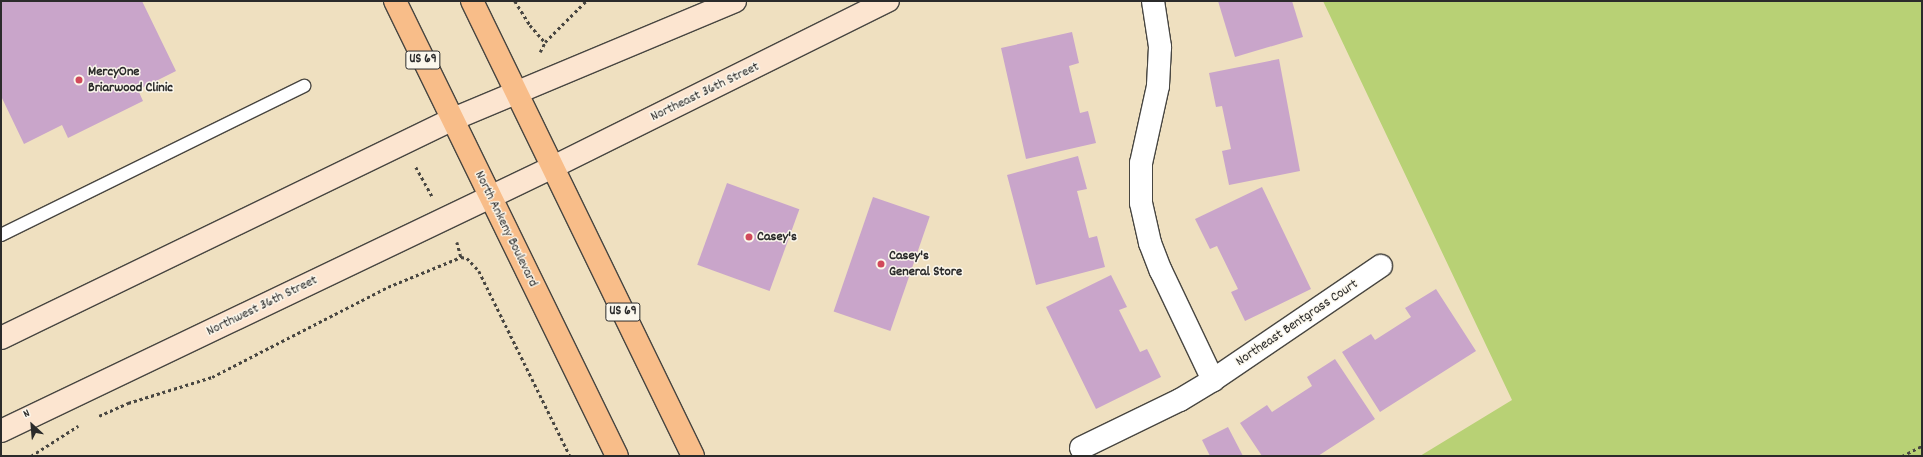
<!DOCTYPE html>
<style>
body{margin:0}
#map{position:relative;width:1923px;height:457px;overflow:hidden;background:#efe0c0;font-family:Dekko,sans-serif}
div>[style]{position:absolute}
.green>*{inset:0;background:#b8d175}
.building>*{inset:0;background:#c9a5ca;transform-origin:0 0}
.path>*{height:2.5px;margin-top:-1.25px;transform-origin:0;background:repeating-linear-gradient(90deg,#484641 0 3px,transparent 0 6px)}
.roads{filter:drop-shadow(1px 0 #484641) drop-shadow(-1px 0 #484641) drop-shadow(0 1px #484641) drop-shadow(0 -1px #484641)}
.lane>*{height:12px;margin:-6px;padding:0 6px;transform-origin:6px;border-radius:6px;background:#fff}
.street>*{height:22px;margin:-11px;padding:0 11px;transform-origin:11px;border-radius:11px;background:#fff}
.secondary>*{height:22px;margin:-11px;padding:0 11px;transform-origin:11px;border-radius:11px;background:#fce5d0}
.primary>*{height:22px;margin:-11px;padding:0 11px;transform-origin:11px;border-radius:11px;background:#f8bd89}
.dots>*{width:11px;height:11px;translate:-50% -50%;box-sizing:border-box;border:2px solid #fbf7ec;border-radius:50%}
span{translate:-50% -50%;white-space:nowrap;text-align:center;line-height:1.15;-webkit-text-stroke:3px #fbf7ec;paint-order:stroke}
.shield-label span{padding:1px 3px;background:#fbf7ec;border:1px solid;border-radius:3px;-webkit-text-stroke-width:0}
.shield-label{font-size:13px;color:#2b2b2b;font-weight:700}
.poi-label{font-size:14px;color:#2b2b2b;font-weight:700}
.left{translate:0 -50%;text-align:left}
.street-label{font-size:14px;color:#2b2b2b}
.frame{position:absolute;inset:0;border:2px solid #2b2b2b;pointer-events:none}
.north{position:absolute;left:12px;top:405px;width:40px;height:40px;-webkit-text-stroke:3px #fbf7ec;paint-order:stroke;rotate:334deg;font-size:11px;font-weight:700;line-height:16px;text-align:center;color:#2b2b2b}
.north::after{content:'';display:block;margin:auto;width:14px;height:18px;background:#2b2b2b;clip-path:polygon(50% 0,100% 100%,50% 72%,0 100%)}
</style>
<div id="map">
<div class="green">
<i style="clip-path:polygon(1323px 1px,1922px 1px,1922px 456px,1420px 456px,1512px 400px)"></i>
</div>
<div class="building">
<i style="clip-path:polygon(1px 1px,142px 1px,176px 71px,138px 90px,143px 101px,68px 138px,62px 125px,24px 144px,1px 96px)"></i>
<i style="clip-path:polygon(1218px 1px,1292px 1px,1303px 37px,1235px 57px)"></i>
<i style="clip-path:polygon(1072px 32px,1079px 63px,1069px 66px,1080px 113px,1088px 111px,1096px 143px,1026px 159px,1001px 48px)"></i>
<i style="clip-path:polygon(1279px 59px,1300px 171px,1229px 185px,1222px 151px,1231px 149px,1222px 106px,1216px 107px,1209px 73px)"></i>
<i style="clip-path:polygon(1078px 156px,1087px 189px,1077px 191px,1089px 238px,1097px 236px,1105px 267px,1036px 285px,1007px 175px)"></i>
<i style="left:727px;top:183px;width:77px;height:87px;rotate:20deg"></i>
<i style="clip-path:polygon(1262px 187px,1311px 289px,1245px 321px,1231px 292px,1238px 289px,1217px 246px,1210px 249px,1195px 219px)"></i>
<i style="left:873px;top:197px;width:60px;height:121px;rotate:19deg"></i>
<i style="clip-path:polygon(1111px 275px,1127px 307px,1119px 310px,1140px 352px,1147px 349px,1161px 377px,1096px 409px,1046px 307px)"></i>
<i style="clip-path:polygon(1436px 289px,1476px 351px,1380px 412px,1342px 352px,1371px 334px,1375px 340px,1411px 317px,1405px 308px)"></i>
<i style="clip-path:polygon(1335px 359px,1375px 419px,1318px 456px,1262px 456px,1240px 423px,1267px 405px,1272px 412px,1312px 386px,1307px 377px)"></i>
<i style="clip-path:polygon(1228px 427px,1243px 456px,1210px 456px,1202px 440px)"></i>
</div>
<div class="path">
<i style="left:515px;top:1px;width:28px;rotate:58deg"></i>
<i style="left:530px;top:25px;width:23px;rotate:49deg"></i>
<i style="left:540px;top:52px;width:11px;rotate:-63deg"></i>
<i style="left:545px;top:42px;width:58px;rotate:-45deg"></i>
<i style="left:416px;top:167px;width:33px;rotate:61deg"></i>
<i style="left:457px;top:242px;width:16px;rotate:75deg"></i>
<i style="left:99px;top:416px;width:32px;rotate:-24deg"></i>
<i style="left:128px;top:403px;width:88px;rotate:-17.2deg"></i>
<i style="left:212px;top:377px;width:198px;rotate:-27.1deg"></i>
<i style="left:388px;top:287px;width:79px;rotate:-22.3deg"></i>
<i style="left:461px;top:257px;width:6px;rotate:9deg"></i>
<i style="left:467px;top:258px;width:18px;rotate:47deg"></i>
<i style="left:479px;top:271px;width:206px;rotate:63.8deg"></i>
<i style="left:31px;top:456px;width:56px;rotate:-32.6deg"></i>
<i style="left:1902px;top:456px;width:22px;rotate:-27deg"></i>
</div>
<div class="roads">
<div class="lane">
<i style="left:1px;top:235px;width:338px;rotate:-26.2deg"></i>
</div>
<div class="street">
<i style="left:1153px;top:1px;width:47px;rotate:81.3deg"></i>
<i style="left:1160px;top:47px;width:39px;rotate:93deg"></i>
<i style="left:1158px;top:86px;width:79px;rotate:102.4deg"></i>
<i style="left:1141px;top:163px;width:40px;rotate:90deg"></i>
<i style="left:1141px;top:203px;width:41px;rotate:77.3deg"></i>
<i style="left:1150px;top:243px;width:30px;rotate:69deg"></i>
<i style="left:1161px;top:271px;width:121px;rotate:64.5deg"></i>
<i style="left:1081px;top:448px;width:110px;rotate:-25.9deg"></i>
<i style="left:1180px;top:400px;width:39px;rotate:-31deg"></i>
<i style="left:1213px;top:380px;width:203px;rotate:-34.2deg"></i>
</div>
<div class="secondary">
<i style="left:1px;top:338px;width:500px;rotate:-25.85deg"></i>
<i style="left:451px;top:120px;width:308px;rotate:-22.7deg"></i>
<i style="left:1px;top:431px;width:612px;rotate:-25.56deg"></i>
<i style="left:553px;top:167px;width:374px;rotate:-26.4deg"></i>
</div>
<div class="primary">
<i style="left:395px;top:1px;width:506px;rotate:63.99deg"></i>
<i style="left:472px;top:1px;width:506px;rotate:64.09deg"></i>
</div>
</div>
<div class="dots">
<i style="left:79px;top:80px;background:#d1495b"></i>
<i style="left:749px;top:237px;background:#d1495b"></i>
<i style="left:881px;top:264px;background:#d1495b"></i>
</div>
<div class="shield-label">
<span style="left:423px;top:60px">US 69</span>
<span style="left:623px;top:312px">US 69</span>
</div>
<div class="poi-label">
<span class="left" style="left:88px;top:80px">MercyOne<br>Briarwood Clinic</span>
<span class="left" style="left:757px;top:237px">Casey's</span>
<span class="left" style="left:889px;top:264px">Casey's<br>General Store</span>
</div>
<div class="street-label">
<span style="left:705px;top:92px;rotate:-26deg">Northeast 36th Street</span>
<span style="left:506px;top:229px;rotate:64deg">North Ankeny Boulevard</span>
<span style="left:262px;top:306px;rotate:-26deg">Northwest 36th Street</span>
<span style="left:1297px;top:323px;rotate:-34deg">Northeast Bentgrass Court</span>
</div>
<div class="frame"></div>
<div class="north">N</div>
</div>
